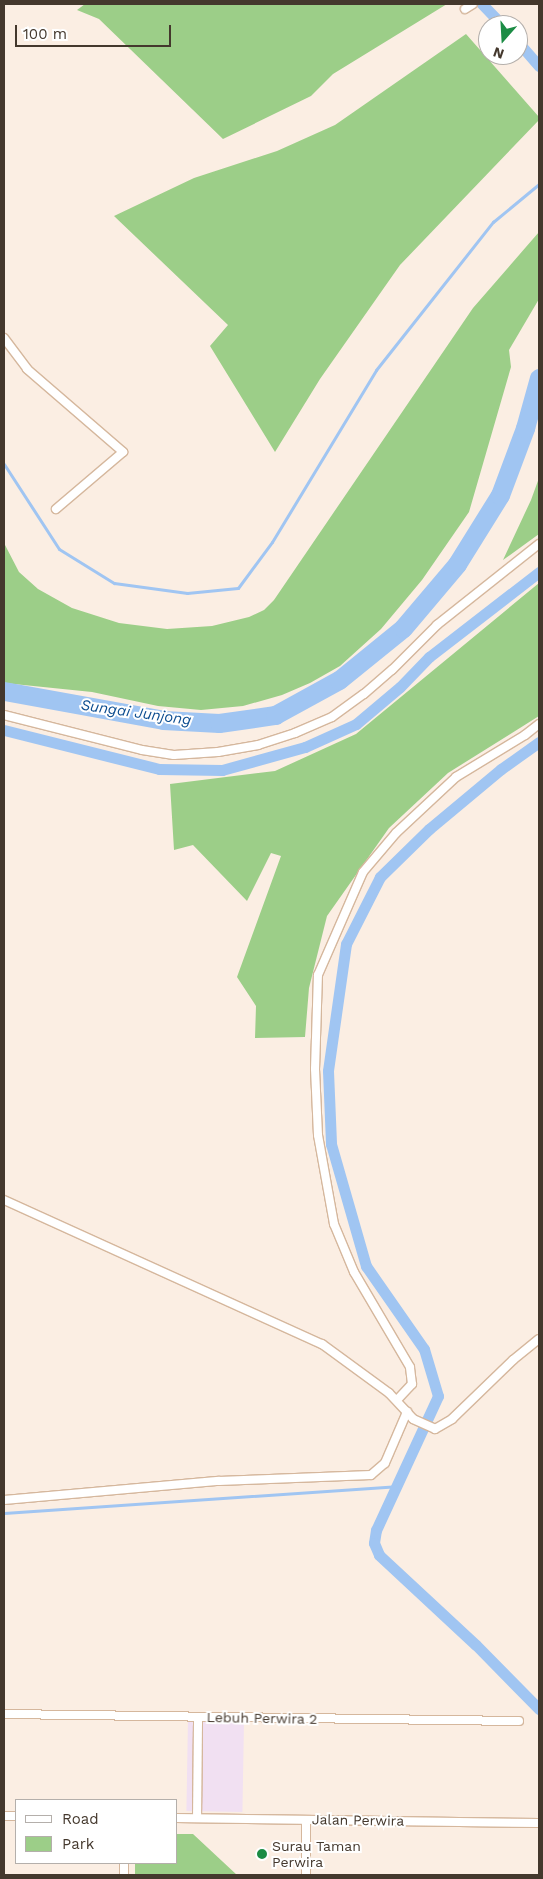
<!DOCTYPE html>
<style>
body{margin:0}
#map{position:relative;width:543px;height:1879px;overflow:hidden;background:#fbeee3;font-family:"Work Sans",sans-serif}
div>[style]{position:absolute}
.commercial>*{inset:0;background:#f1e0f2;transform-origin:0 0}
.green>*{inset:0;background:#9cce88}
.stream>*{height:3px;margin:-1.5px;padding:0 1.5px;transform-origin:1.5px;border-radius:1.5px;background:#a0c5f2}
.canal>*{height:11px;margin:-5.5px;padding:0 5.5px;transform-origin:5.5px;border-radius:5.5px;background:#a0c5f2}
.river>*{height:19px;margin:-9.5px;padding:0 9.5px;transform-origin:9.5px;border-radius:9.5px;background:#a0c5f2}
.roads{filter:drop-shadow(1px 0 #d5b79d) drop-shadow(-1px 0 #d5b79d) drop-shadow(0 1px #d5b79d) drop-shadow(0 -1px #d5b79d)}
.minor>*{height:8px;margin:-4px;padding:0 4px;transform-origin:4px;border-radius:4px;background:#fff}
.dots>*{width:14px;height:14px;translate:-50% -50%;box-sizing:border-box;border:2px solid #fff;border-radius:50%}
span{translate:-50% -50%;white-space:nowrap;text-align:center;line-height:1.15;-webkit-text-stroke:4px #fff;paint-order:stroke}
.street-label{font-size:14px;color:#44382d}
.poi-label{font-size:14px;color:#44382d}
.left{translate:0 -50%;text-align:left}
.water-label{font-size:15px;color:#0c4d90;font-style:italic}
.frame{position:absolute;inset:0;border:5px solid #44382d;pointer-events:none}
.legend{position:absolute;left:15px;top:1799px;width:162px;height:65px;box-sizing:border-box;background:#fff;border:1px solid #b4afab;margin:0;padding:6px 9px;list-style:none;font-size:15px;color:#44382d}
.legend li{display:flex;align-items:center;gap:10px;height:25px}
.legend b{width:25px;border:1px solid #b4afab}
.north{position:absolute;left:478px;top:15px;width:50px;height:50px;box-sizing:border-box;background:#fff;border:1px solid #b4afab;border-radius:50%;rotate:199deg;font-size:14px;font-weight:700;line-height:20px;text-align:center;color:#44382d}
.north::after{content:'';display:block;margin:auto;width:18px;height:22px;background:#1c8c45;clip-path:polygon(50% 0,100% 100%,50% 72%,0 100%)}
.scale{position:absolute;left:15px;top:25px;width:156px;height:22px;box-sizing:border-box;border:2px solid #44382d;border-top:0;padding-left:6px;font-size:15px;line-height:18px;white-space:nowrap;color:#44382d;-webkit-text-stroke:4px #fff;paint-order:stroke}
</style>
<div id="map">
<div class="commercial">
<i style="left:188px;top:1720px;width:56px;height:91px;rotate:1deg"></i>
</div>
<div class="green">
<i style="clip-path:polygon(85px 4px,447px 4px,333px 74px,311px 96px,223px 139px,99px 19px,77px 10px)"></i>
<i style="clip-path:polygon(466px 34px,539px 117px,539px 120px,400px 265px,320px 379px,275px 452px,210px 346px,228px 325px,114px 216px,194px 178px,277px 151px,335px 125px)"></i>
<i style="clip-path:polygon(539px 232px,539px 299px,509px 350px,511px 367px,469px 512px,422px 580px,381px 629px,340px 666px,310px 683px,282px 695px,243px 706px,201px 710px,158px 706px,92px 692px,4px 683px,4px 543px,19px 572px,38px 589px,72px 608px,119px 623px,167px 629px,212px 626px,249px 617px,264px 610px,274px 600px,473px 308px)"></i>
<i style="clip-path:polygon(539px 478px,539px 534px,503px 560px,531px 500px)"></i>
<i style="clip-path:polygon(539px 583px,539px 716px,448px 773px,389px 828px,327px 916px,309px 988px,305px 1037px,255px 1038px,256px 1006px,237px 977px,281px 856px,271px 853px,247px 901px,193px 845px,174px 850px,170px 784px,275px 771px,356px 734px)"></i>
<i style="clip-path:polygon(176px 1834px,193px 1834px,237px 1875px,135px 1875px,135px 1863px,176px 1863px)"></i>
</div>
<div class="stream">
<i style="left:4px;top:464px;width:101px;rotate:57.1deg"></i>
<i style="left:59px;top:549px;width:65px;rotate:31.7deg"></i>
<i style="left:114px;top:583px;width:74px;rotate:7.8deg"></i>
<i style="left:187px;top:593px;width:51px;rotate:-5.6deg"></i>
<i style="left:238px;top:588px;width:57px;rotate:-53.5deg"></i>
<i style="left:272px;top:542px;width:201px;rotate:-58.8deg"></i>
<i style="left:376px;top:370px;width:189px;rotate:-51.7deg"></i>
<i style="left:493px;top:222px;width:60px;rotate:-39.6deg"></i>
<i style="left:4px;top:1513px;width:393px;rotate:-3.9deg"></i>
</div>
<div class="canal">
<i style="left:482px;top:4px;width:29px;rotate:46deg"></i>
<i style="left:518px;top:42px;width:32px;rotate:49deg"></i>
<i style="left:4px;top:730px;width:160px;rotate:14.1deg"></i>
<i style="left:159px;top:769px;width:63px;rotate:0.9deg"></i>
<i style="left:222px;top:770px;width:86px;rotate:-15.5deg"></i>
<i style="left:305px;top:747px;width:56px;rotate:-24.3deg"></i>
<i style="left:356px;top:724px;width:57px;rotate:-40.1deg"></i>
<i style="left:400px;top:687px;width:42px;rotate:-46deg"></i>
<i style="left:429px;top:657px;width:139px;rotate:-37.7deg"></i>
<i style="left:539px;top:742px;width:47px;rotate:144.6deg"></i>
<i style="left:501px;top:769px;width:94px;rotate:140.2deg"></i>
<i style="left:429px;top:829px;width:69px;rotate:135.6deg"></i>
<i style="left:380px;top:877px;width:75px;rotate:116.9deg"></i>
<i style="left:346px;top:944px;width:128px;rotate:98.1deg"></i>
<i style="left:328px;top:1071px;width:73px;rotate:87.6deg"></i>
<i style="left:331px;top:1144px;width:127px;rotate:74deg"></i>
<i style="left:366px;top:1266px;width:101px;rotate:55.1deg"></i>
<i style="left:424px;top:1349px;width:49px;rotate:73.4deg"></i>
<i style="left:438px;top:1396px;width:148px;rotate:114.8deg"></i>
<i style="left:376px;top:1530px;width:13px;rotate:99deg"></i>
<i style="left:374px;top:1543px;width:13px;rotate:67deg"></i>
<i style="left:379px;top:1555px;width:132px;rotate:42.9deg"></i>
<i style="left:476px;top:1645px;width:90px;rotate:45.5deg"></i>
</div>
<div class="river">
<i style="left:4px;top:691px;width:162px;rotate:10.3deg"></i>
<i style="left:163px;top:720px;width:56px;rotate:3.1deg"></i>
<i style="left:219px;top:723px;width:57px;rotate:-8.1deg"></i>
<i style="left:275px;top:715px;width:73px;rotate:-28.7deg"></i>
<i style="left:339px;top:680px;width:82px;rotate:-39.1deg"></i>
<i style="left:403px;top:628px;width:84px;rotate:-49.8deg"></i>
<i style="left:457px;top:564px;width:81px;rotate:-58.1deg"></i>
<i style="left:500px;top:495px;width:72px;rotate:-69.5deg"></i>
<i style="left:525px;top:428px;width:52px;rotate:-74.4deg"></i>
</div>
<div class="roads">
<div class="minor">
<i style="left:465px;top:9px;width:9px;rotate:-32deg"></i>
<i style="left:4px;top:338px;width:39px;rotate:53deg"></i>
<i style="left:27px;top:369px;width:127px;rotate:40.8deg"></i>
<i style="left:123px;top:452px;width:88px;rotate:139.6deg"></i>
<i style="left:4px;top:715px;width:142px;rotate:14.2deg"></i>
<i style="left:142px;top:750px;width:32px;rotate:9deg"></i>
<i style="left:174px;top:755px;width:44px;rotate:-3.9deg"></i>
<i style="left:218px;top:752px;width:41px;rotate:-9.9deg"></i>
<i style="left:258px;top:745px;width:39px;rotate:-18deg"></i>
<i style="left:295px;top:733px;width:40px;rotate:-23.4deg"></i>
<i style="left:332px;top:717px;width:39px;rotate:-36deg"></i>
<i style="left:364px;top:694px;width:37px;rotate:-41deg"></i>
<i style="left:392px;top:670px;width:64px;rotate:-45deg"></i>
<i style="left:437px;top:625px;width:130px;rotate:-38.5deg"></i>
<i style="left:4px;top:1200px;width:349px;rotate:24.4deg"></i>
<i style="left:322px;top:1344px;width:83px;rotate:36.2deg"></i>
<i style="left:389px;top:1393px;width:35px;rotate:47deg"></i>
<i style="left:413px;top:1419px;width:24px;rotate:24deg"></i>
<i style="left:435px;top:1429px;width:20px;rotate:-30deg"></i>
<i style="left:452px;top:1419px;width:85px;rotate:-44deg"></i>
<i style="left:513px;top:1360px;width:33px;rotate:-39deg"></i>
<i style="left:397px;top:1400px;width:22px;rotate:-47deg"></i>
<i style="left:412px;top:1384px;width:17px;rotate:-97deg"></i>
<i style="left:410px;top:1367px;width:110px;rotate:-120.5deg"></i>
<i style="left:354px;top:1272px;width:52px;rotate:-112.6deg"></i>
<i style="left:334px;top:1224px;width:90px;rotate:-100.2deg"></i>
<i style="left:318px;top:1135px;width:66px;rotate:-92.6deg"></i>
<i style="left:315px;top:1069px;width:94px;rotate:-88.2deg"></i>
<i style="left:318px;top:975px;width:112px;rotate:-66.4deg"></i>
<i style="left:363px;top:872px;width:51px;rotate:-49.8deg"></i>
<i style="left:396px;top:833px;width:82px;rotate:-43deg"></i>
<i style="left:456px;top:777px;width:81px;rotate:-31.3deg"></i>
<i style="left:525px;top:735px;width:18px;rotate:-38deg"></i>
<i style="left:4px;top:1500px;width:216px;rotate:-5.1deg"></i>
<i style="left:219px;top:1481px;width:152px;rotate:-2.3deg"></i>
<i style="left:371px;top:1475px;width:18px;rotate:-41deg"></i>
<i style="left:385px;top:1463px;width:56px;rotate:-66.7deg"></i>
<i style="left:4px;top:1714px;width:515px;rotate:0.78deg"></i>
<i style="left:4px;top:1816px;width:12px"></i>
<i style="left:176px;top:1818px;width:363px;rotate:0.8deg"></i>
<i style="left:197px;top:1818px;width:101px;rotate:-89.4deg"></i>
<i style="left:124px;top:1875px;width:12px;rotate:-90deg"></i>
<i style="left:306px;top:1875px;width:55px;rotate:-90deg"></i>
</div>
</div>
<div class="dots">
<i style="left:262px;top:1854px;background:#1c8c45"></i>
</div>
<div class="street-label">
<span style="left:262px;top:1718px;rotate:1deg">Lebuh Perwira 2</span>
<span style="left:358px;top:1820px;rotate:1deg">Jalan Perwira</span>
</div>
<div class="poi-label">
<span class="left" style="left:272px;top:1854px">Surau Taman<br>Perwira</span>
</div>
<div class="water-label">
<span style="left:136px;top:713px;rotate:8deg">Sungai Junjong</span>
</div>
<div class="frame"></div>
<ul class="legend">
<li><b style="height:6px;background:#fff"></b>Road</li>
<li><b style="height:14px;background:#9cce88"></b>Park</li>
</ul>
<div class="north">N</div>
<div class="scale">100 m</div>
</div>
